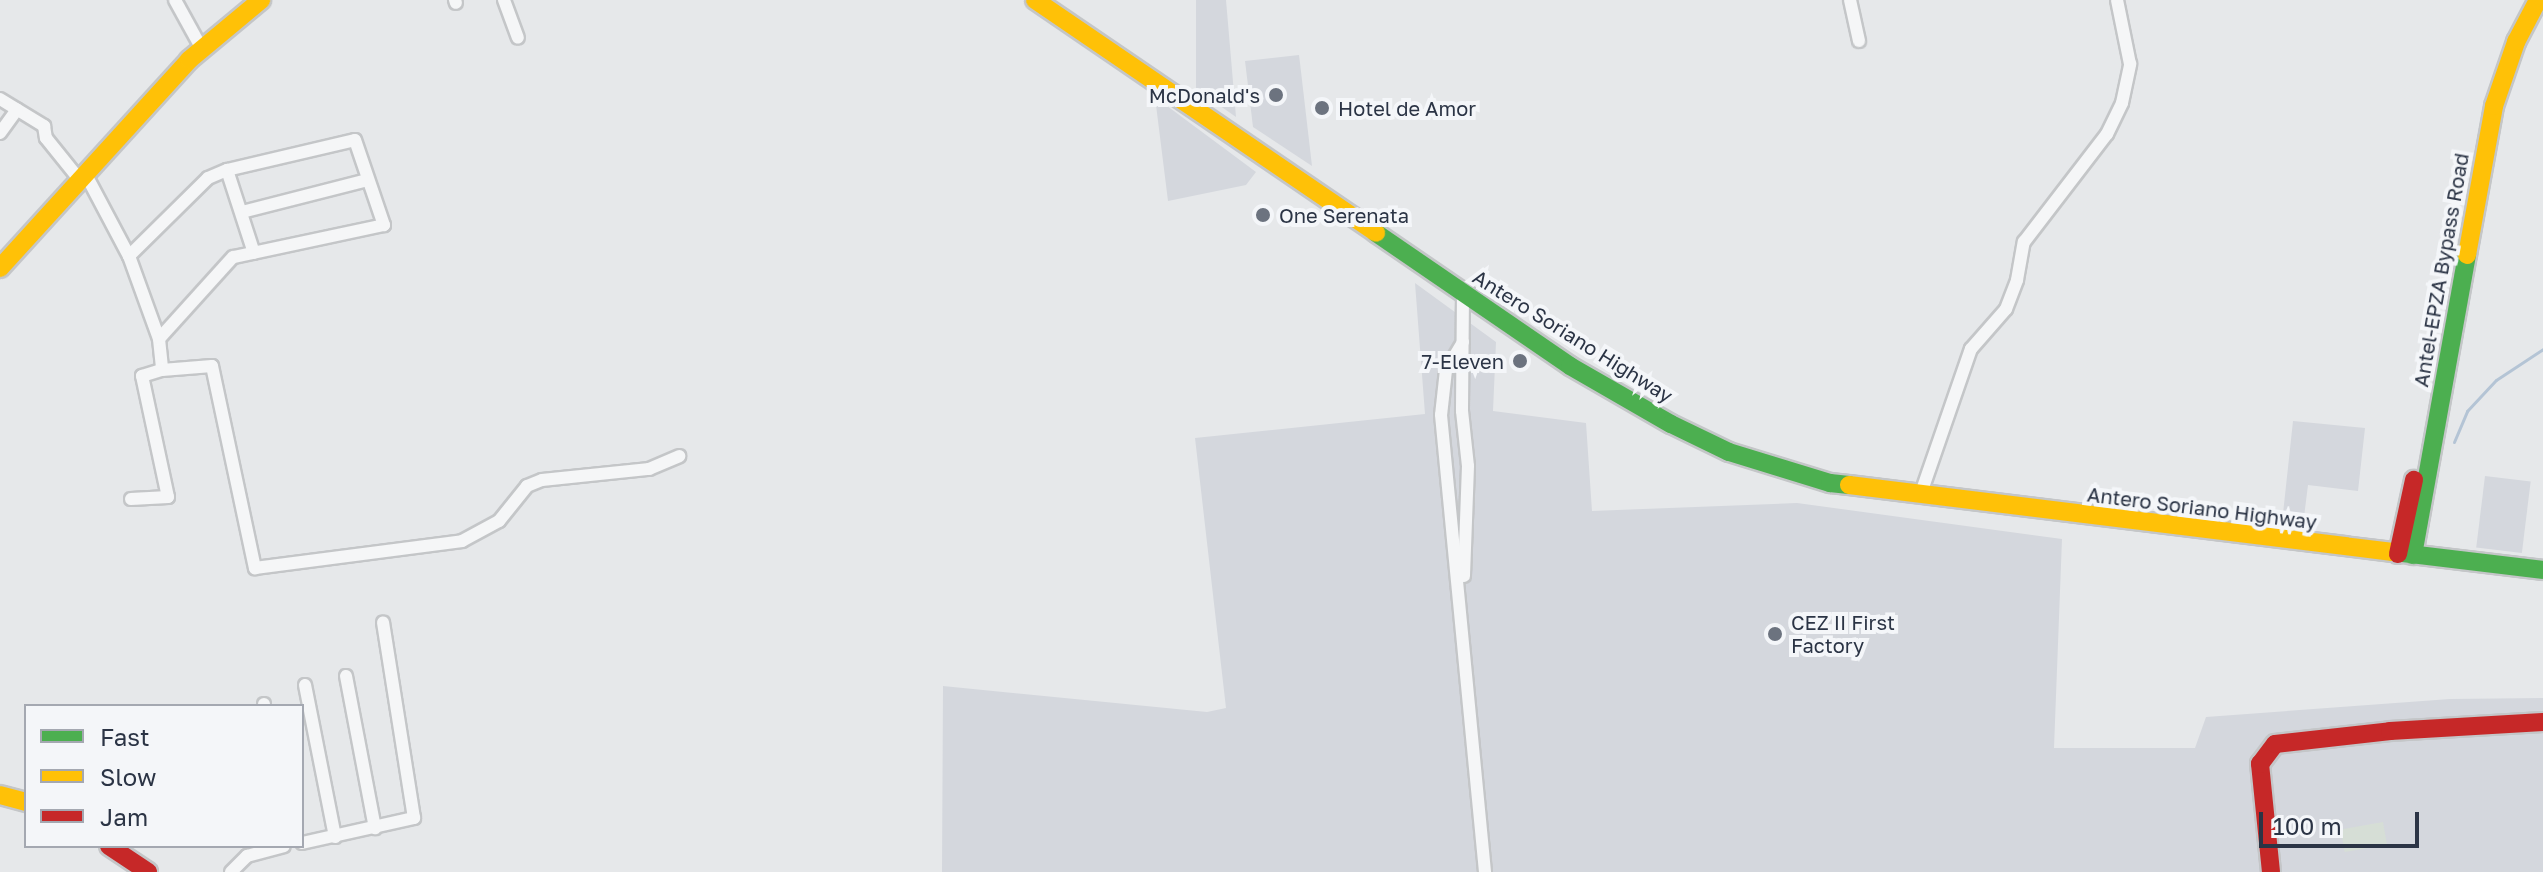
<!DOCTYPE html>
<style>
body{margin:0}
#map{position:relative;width:2543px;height:872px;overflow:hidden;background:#e6e8ea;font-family:"Golos Text",sans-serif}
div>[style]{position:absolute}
.built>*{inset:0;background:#d4d7dd;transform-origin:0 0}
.green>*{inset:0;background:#d6ded6;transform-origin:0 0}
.stream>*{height:3px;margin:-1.5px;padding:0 1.5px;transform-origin:1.5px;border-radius:1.5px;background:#b4c4d5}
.roads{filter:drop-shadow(2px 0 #c4c6c8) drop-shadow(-2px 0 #c4c6c8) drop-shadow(0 2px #c4c6c8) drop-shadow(0 -2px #c4c6c8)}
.street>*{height:12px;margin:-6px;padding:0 6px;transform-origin:6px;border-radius:6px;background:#f5f6f7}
.fast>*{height:18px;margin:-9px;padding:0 9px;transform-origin:9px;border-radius:9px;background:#4caf50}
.slow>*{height:18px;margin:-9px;padding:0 9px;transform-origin:9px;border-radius:9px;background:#ffc107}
.jam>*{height:18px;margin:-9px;padding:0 9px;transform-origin:9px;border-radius:9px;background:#c62828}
.dots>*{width:22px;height:22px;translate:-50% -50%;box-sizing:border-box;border:4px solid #f4f6f9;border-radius:50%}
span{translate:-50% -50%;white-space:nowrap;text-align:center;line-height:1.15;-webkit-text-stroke:8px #f4f6f9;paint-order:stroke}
.poi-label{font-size:20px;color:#2b3445}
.right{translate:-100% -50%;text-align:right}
.left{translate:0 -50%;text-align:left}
.street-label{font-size:20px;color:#2b3445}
.legend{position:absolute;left:24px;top:704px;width:280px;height:144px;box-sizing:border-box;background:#f4f6f9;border:2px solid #a4a8b1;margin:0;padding:10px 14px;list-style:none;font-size:24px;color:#2b3445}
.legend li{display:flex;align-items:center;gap:16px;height:40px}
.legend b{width:40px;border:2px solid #a4a8b1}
.scale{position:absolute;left:2259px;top:812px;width:160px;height:36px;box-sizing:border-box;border:4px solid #2b3445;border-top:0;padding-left:10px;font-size:24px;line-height:28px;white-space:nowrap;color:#2b3445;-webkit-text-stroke:6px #f4f6f9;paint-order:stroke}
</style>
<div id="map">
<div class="built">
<i style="clip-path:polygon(1196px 0,1226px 0,1236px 117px,1196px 89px)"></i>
<i style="clip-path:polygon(1299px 55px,1300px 63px,1312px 166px,1253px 127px,1245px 61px)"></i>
<i style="clip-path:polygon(1155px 97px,1256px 172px,1246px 185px,1168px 201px)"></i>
<i style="clip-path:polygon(1415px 283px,1496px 342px,1493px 411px,1586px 423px,1592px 511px,1797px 503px,2062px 539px,2054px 748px,2195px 748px,2206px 717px,2450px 699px,2543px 698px,2543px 872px,942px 872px,943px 686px,1207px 712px,1226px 708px,1195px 438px,1425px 414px)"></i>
<i style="clip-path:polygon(2293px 421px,2365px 428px,2358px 491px,2308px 485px,2303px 525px,2282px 523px)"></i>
<i style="left:2485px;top:476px;width:46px;height:72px;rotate:7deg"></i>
</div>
<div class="green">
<i style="left:2383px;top:822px;width:23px;height:43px;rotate:80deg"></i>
</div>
<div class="stream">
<i style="left:2454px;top:442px;width:34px;rotate:-67deg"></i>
<i style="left:2467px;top:411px;width:42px;rotate:-46.9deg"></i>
<i style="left:2496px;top:380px;width:56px;rotate:-33.4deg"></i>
</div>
<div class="roads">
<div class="street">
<i style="left:175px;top:0;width:56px;rotate:61.1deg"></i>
<i style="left:455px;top:0;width:3px;rotate:72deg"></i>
<i style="left:504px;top:0;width:40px;rotate:69.8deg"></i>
<i style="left:1850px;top:0;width:42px;rotate:77.6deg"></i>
<i style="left:0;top:99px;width:52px;rotate:31.5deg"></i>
<i style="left:44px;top:126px;width:12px;rotate:81deg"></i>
<i style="left:46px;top:138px;width:53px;rotate:51.2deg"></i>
<i style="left:0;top:133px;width:29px;rotate:-54deg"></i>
<i style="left:227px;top:170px;width:87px;rotate:72deg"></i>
<i style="left:85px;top:173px;width:94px;rotate:62.1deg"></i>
<i style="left:129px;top:256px;width:88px;rotate:70.1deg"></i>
<i style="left:159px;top:339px;width:31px;rotate:84deg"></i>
<i style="left:242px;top:212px;width:130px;rotate:-14.3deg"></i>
<i style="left:129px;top:256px;width:111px;rotate:-44.6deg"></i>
<i style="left:208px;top:178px;width:21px;rotate:-23deg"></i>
<i style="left:227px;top:170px;width:131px;rotate:-13.2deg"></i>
<i style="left:355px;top:140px;width:90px;rotate:71.2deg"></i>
<i style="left:384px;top:225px;width:154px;rotate:168deg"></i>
<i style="left:233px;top:257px;width:110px;rotate:132.1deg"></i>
<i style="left:1463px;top:294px;width:117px;rotate:90.5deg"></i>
<i style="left:1462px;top:411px;width:55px;rotate:83.8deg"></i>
<i style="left:1468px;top:466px;width:110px;rotate:92.1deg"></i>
<i style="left:1463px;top:342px;width:33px;rotate:121deg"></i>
<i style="left:1446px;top:370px;width:45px;rotate:96.3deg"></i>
<i style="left:1441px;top:415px;width:459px;rotate:84.5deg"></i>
<i style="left:1920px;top:496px;width:156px;rotate:-70.9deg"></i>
<i style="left:1971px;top:349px;width:53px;rotate:-48.8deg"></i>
<i style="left:2006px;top:309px;width:31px;rotate:-69deg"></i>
<i style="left:2017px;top:280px;width:39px;rotate:-80deg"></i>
<i style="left:2024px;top:242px;width:136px;rotate:-52.5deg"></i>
<i style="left:2107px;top:134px;width:34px;rotate:-64deg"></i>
<i style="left:2122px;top:103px;width:40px;rotate:-78deg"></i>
<i style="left:2130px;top:64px;width:65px;rotate:-101.5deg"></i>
<i style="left:131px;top:499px;width:37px;rotate:-3deg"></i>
<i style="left:168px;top:497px;width:124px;rotate:-102.1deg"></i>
<i style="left:142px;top:376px;width:21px;rotate:-17deg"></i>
<i style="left:162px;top:370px;width:50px;rotate:-4.6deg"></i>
<i style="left:212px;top:366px;width:207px;rotate:78deg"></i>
<i style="left:255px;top:568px;width:209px;rotate:-7.4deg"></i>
<i style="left:462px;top:541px;width:42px;rotate:-28.4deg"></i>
<i style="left:499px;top:521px;width:45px;rotate:-51.3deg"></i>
<i style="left:527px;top:486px;width:16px;rotate:-22deg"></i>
<i style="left:542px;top:480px;width:108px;rotate:-5.9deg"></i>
<i style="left:649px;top:469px;width:33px;rotate:-23deg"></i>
<i style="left:346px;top:676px;width:155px;rotate:79.2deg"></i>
<i style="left:305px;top:685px;width:155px;rotate:78.8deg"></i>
<i style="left:264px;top:704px;width:2px;rotate:90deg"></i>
<i style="left:302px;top:843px;width:115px;rotate:-12.6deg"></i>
<i style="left:414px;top:818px;width:198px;rotate:-99deg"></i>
<i style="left:231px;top:872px;width:23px;rotate:-45deg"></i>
<i style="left:247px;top:856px;width:38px;rotate:-15deg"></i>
</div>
<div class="fast">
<i style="left:1376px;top:233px;width:235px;rotate:34.4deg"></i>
<i style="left:1570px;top:366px;width:116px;rotate:29.9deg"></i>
<i style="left:1671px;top:424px;width:64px;rotate:25.8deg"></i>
<i style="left:1729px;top:452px;width:106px;rotate:17.1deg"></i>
<i style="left:1830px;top:483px;width:19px;rotate:6deg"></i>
<i style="left:2393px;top:552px;width:151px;rotate:6.8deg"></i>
<i style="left:2413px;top:555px;width:305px;rotate:-79.8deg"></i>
</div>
<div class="slow">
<i style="left:1035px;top:0;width:413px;rotate:34.3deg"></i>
<i style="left:2467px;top:255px;width:151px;rotate:-79.7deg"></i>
<i style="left:2494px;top:106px;width:68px;rotate:-71deg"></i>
<i style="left:2516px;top:42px;width:47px;rotate:-62.4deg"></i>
<i style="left:0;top:268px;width:281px;rotate:-47.7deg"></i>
<i style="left:189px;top:60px;width:94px;rotate:-39.8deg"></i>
<i style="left:1849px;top:485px;width:548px;rotate:7.02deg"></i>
<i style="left:0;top:795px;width:27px;rotate:15deg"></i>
</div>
<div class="jam">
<i style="left:2398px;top:554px;width:76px;rotate:-77.8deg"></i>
<i style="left:109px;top:846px;width:47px;rotate:33.7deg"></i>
<i style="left:2271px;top:872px;width:109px;rotate:-95.8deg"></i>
<i style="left:2260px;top:764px;width:25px;rotate:-53deg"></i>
<i style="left:2275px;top:744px;width:116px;rotate:-6.4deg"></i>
<i style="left:2390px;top:731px;width:153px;rotate:-3.4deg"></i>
</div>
</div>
<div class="dots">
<i style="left:1276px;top:95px;background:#6c737f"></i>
<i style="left:1322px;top:108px;background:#6c737f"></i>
<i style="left:1263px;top:215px;background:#6c737f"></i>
<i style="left:1520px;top:361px;background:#6c737f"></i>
<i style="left:1775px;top:634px;background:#6c737f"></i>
</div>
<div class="poi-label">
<span class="right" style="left:1260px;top:95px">McDonald's</span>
<span class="left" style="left:1338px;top:108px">Hotel de Amor</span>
<span class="left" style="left:1279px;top:215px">One Serenata</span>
<span class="right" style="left:1504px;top:361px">7-Eleven</span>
<span class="left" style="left:1791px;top:634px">CEZ II First<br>Factory</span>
</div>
<div class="street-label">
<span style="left:2441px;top:270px;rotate:-80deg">Antel-EPZA Bypass Road</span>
<span style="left:1573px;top:336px;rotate:32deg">Antero Soriano Highway</span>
<span style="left:2202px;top:508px;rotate:7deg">Antero Soriano Highway</span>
</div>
<ul class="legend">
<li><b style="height:10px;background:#4caf50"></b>Fast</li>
<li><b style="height:10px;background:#ffc107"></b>Slow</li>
<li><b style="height:10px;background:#c62828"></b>Jam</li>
</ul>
<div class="scale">100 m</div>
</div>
